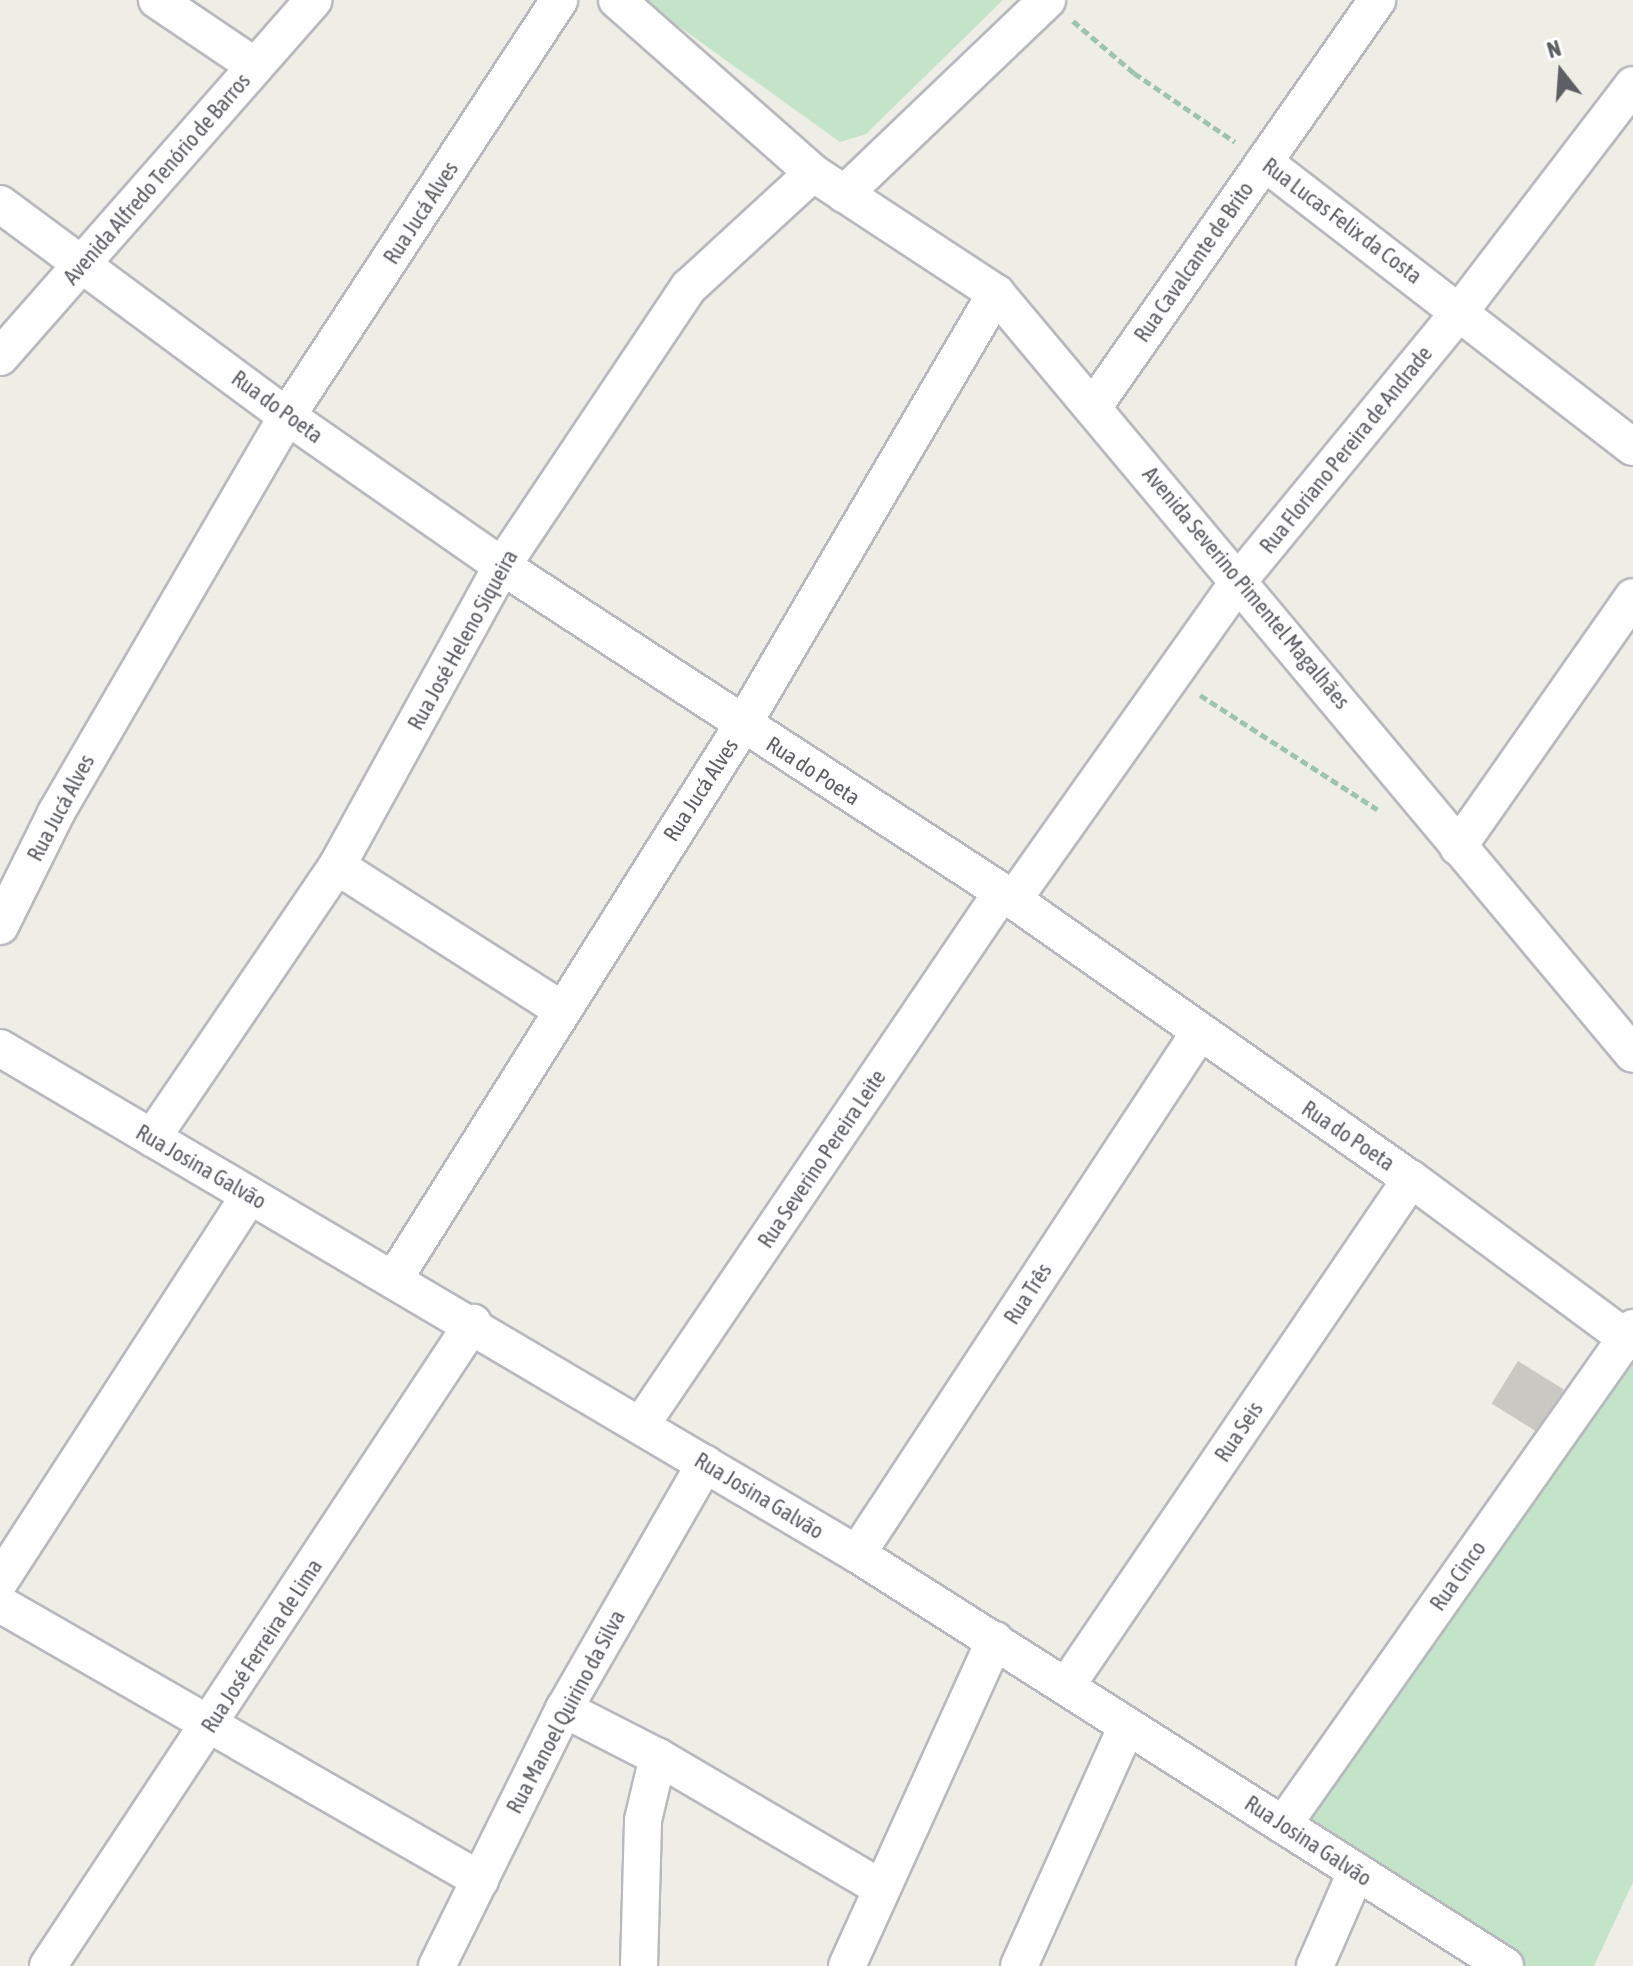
<!DOCTYPE html>
<meta charset="utf-8">
<style>
body{margin:0}
#map{position:relative;width:1633px;height:1966px;overflow:hidden;background:#eeeee6;font-family:"Asap Condensed",sans-serif}
div>[style]{position:absolute}
.green>*{inset:0;background:#c4e4ca}
.building>*{inset:0;background:#cac8c2;transform-origin:0 0}
.path>*{height:5px;margin-top:-2.5px;transform-origin:0;background:repeating-linear-gradient(90deg,#9ec4af 0 8px,transparent 0 12px)}
.roads{filter:drop-shadow(2px 0 #b8b9be) drop-shadow(-2px 0 #b8b9be) drop-shadow(0 2px #b8b9be) drop-shadow(0 -2px #b8b9be)}
.street>*{height:36px;margin:-18px;padding:0 18px;transform-origin:18px;border-radius:18px;background:#fff}
span{translate:-50% -50%;white-space:nowrap;text-align:center;line-height:1.15;-webkit-text-stroke:6px #fff;paint-order:stroke}
.street-label{font-size:22px;color:#5d5f65}
.north{position:absolute;left:1521px;top:32px;width:80px;height:80px;-webkit-text-stroke:6px #fff;paint-order:stroke;rotate:343deg;font-size:22px;font-weight:700;line-height:32px;text-align:center;color:#5d5f65}
.north::after{content:'';display:block;margin:auto;width:28px;height:36px;background:#5d5f65;clip-path:polygon(50% 0,100% 100%,50% 72%,0 100%)}
</style>
<div id="map">
<div class="green">
<i style="clip-path:polygon(642px 0,1003px 0,866px 134px,840px 142px)"></i>
<i style="clip-path:polygon(1633px 1357px,1633px 1882px,1594px 1966px,1511px 1966px,1307px 1831px,1304px 1813px)"></i>
</div>
<div class="building">
<i style="left:1518px;top:1361px;width:54px;height:50px;rotate:32deg"></i>
</div>
<div class="path">
<i style="left:1073px;top:21px;width:80px;rotate:40.4deg"></i>
<i style="left:1134px;top:73px;width:122px;rotate:34.3deg"></i>
<i style="left:1200px;top:695px;width:211px;rotate:32.8deg"></i>
</div>
<div class="roads">
<div class="street">
<i style="left:157px;top:0;width:118px;rotate:34deg"></i>
<i style="left:617px;top:0;width:261px;rotate:41.4deg"></i>
<i style="left:813px;top:173px;width:219px;rotate:33.3deg"></i>
<i style="left:996px;top:293px;width:992px;rotate:50.07deg"></i>
<i style="left:1264px;top:162px;width:466px;rotate:37.7deg"></i>
<i style="left:844px;top:194px;width:281px;rotate:-43.7deg"></i>
<i style="left:0;top:204px;width:357px;rotate:36.5deg"></i>
<i style="left:287px;top:416px;width:262px;rotate:34.9deg"></i>
<i style="left:502px;top:566px;width:597px;rotate:33.1deg"></i>
<i style="left:1002px;top:892px;width:500px;rotate:35.1deg"></i>
<i style="left:1411px;top:1179px;width:267px;rotate:36.5deg"></i>
<i style="left:0;top:357px;width:475px;rotate:-48.7deg"></i>
<i style="left:1094px;top:406px;width:495px;rotate:-55.1deg"></i>
<i style="left:1458px;top:847px;width:305px;rotate:-55deg"></i>
<i style="left:337px;top:866px;width:266px;rotate:32.6deg"></i>
<i style="left:1013px;top:900px;width:393px;rotate:-54.7deg"></i>
<i style="left:1240px;top:579px;width:348px;rotate:-50.6deg"></i>
<i style="left:1461px;top:310px;width:283px;rotate:-52.6deg"></i>
<i style="left:0;top:926px;width:126px;rotate:-63.6deg"></i>
<i style="left:56px;top:813px;width:459px;rotate:-59.8deg"></i>
<i style="left:287px;top:416px;width:497px;rotate:-56.8deg"></i>
<i style="left:0;top:1048px;width:995px;rotate:30.56deg"></i>
<i style="left:857px;top:1554px;width:768px;rotate:32.45deg"></i>
<i style="left:152px;top:1138px;width:329px;rotate:-55.8deg"></i>
<i style="left:337px;top:866px;width:342px;rotate:-61.2deg"></i>
<i style="left:502px;top:566px;width:336px;rotate:-56.2deg"></i>
<i style="left:689px;top:287px;width:168px;rotate:-42.6deg"></i>
<i style="left:394px;top:1279px;width:653px;rotate:-57.82deg"></i>
<i style="left:742px;top:726px;width:502px;rotate:-59.6deg"></i>
<i style="left:641px;top:1425px;width:644px;rotate:-55.89deg"></i>
<i style="left:857px;top:1554px;width:623px;rotate:-56.72deg"></i>
<i style="left:0;top:1581px;width:459px;rotate:-57.1deg"></i>
<i style="left:0;top:1604px;width:554px;rotate:29.9deg"></i>
<i style="left:1067px;top:1685px;width:612px;rotate:-55.79deg"></i>
<i style="left:564px;top:1709px;width:106px;rotate:27.1deg"></i>
<i style="left:658px;top:1757px;width:259px;rotate:30.4deg"></i>
<i style="left:1283px;top:1825px;width:608px;rotate:-54.85deg"></i>
<i style="left:48px;top:1966px;width:771px;rotate:-56.54deg"></i>
<i style="left:437px;top:1966px;width:287px;rotate:-63.7deg"></i>
<i style="left:564px;top:1709px;width:283px;rotate:-60.1deg"></i>
<i style="left:639px;top:1966px;width:146px;rotate:-88.4deg"></i>
<i style="left:643px;top:1820px;width:65px;rotate:-76.6deg"></i>
<i style="left:847px;top:1966px;width:358px;rotate:-65.6deg"></i>
<i style="left:1019px;top:1966px;width:263px;rotate:-65.8deg"></i>
<i style="left:1315px;top:1966px;width:103px;rotate:-66.4deg"></i>
</div>
</div>
<div class="street-label">
<span style="left:157px;top:179px;rotate:-49deg">Avenida Alfredo Tenório de Barros</span>
<span style="left:421px;top:213px;rotate:-57deg">Rua Jucá Alves</span>
<span style="left:1342px;top:221px;rotate:37deg">Rua Lucas Felix da Costa</span>
<span style="left:1194px;top:262px;rotate:-55deg">Rua Cavalcante de Brito</span>
<span style="left:277px;top:407px;rotate:36deg">Rua do Poeta</span>
<span style="left:1346px;top:450px;rotate:-51deg">Rua Floriano Pereira de Andrade</span>
<span style="left:1246px;top:588px;rotate:50deg">Avenida Severino Pimentel Magalhães</span>
<span style="left:463px;top:640px;rotate:-61deg">Rua José Heleno Siqueira</span>
<span style="left:813px;top:771px;rotate:33deg">Rua do Poeta</span>
<span style="left:701px;top:790px;rotate:-57deg">Rua Jucá Alves</span>
<span style="left:61px;top:808px;rotate:-62deg">Rua Jucá Alves</span>
<span style="left:1348px;top:1136px;rotate:34deg">Rua do Poeta</span>
<span style="left:822px;top:1159px;rotate:-56deg">Rua Severino Pereira Leite</span>
<span style="left:201px;top:1167px;rotate:30deg">Rua Josina Galvão</span>
<span style="left:1028px;top:1294px;rotate:-57deg">Rua Três</span>
<span style="left:1239px;top:1432px;rotate:-56deg">Rua Seis</span>
<span style="left:759px;top:1496px;rotate:31deg">Rua Josina Galvão</span>
<span style="left:1458px;top:1576px;rotate:-55deg">Rua Cinco</span>
<span style="left:262px;top:1646px;rotate:-57deg">Rua José Ferreira de Lima</span>
<span style="left:566px;top:1712px;rotate:-62deg">Rua Manoel Quirino da Silva</span>
<span style="left:1308px;top:1841px;rotate:33deg">Rua Josina Galvão</span>
</div>
<div class="north">N</div>
</div>
